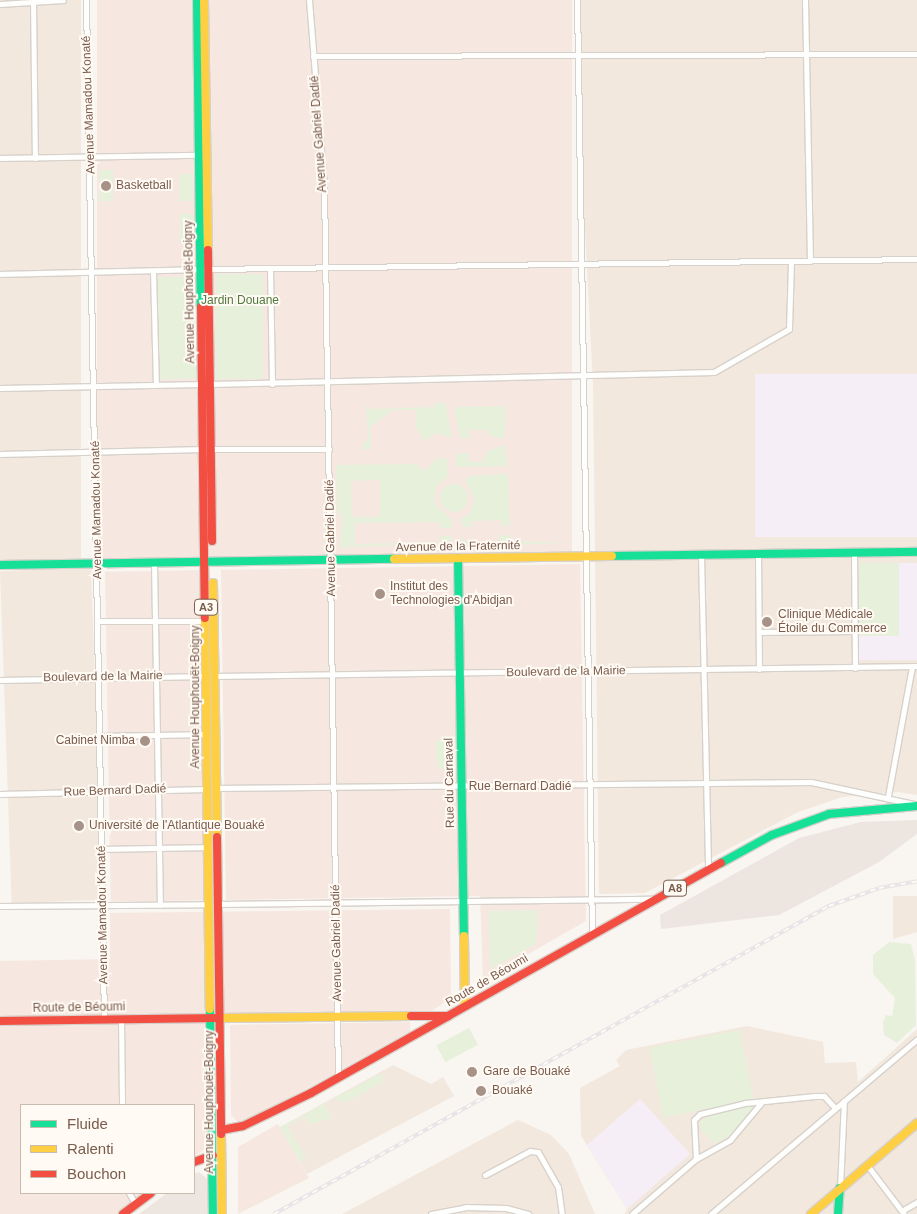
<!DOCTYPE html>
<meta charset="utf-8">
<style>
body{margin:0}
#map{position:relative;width:917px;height:1214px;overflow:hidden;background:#f9f5f0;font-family:Arial,sans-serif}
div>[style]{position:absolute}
.residential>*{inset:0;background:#f2e8de;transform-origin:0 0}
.commercial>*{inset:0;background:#f6e8e1;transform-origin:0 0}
.industrial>*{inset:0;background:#ede5e0}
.education>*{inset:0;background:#f6eef6;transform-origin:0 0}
.green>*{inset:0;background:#e7f0db;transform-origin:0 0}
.round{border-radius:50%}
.roads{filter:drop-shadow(1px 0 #d7d1cb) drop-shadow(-1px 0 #d7d1cb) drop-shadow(0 1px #d7d1cb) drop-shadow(0 -1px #d7d1cb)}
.street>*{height:5px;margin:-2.5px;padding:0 2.5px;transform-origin:2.5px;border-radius:2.5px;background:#fefefd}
.fast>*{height:8px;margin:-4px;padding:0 4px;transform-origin:4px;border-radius:4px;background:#16e098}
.slow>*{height:8px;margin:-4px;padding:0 4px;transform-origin:4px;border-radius:4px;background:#ffcf43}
.jam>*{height:8px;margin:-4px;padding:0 4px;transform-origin:4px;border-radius:4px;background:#f24e42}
.rail>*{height:4px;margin-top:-2px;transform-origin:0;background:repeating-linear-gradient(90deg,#fffaf3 0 5.5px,#e6e3e7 0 11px);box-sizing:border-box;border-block:1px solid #e6e3e7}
.dots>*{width:14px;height:14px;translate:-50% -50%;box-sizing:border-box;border:2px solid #fffaf3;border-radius:50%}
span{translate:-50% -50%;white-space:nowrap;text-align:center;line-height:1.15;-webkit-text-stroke:4px #fffaf3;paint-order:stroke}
.shield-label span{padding:1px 4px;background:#fffaf3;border:1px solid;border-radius:4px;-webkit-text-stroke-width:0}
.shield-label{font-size:11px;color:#7a5c4d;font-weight:700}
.street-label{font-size:12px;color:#7a5c4d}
.poi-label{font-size:12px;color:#7a5c4d}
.left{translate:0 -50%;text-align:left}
.right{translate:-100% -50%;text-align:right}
.park-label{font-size:12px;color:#537a41}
.legend{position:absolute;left:20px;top:1104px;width:175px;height:90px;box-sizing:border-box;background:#fffaf3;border:1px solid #cabbb1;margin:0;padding:6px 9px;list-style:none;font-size:15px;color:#7a5c4d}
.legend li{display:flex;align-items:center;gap:10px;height:25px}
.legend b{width:25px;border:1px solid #cabbb1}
</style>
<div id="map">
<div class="residential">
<i style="left:0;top:0;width:81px;height:561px"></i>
<i style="clip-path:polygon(580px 0,917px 0,917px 795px,898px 792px,842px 797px,796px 813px,645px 893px,599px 894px,593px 384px,580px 135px)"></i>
<i style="left:91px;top:568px;width:332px;height:91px;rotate:88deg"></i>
<i style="clip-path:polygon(893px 896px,917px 896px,917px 932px,893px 939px)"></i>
<i style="clip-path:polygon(747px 1026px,823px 1042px,825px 1063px,856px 1062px,858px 1082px,917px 1029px,917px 1214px,625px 1214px,627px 1209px,581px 1136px,580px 1088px,620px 1066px,616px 1060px,626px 1050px)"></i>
<i style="clip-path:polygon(393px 1065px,431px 1084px,443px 1077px,454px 1096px,307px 1174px,280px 1127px)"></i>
<i style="clip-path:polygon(518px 1120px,551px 1135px,569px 1154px,595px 1214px,342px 1214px)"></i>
</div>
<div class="commercial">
<i style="left:97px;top:0;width:475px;height:559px"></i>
<i style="clip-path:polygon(580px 564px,586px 921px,483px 980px,480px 896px,226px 900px,221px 570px)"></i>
<i style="left:210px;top:570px;width:330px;height:105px;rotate:89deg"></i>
<i style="clip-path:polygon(450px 909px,451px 998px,432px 1011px,211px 1014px,213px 1142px,194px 1157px,194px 1105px,21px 1105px,21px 1193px,146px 1193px,118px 1214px,0 1214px,0 961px,110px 959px,110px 913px)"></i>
<i style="clip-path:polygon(410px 1022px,410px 1031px,241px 1125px,231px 1115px,230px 1025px)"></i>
<i style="clip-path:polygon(278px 1124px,309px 1178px,238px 1214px,238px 1147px)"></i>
</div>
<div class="industrial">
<i style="clip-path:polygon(917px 820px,917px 834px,879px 862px,779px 915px,661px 929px,660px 915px,799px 838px,861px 822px)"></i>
<i style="clip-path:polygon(199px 1172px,211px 1182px,213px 1214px,139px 1214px,167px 1193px,194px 1193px,194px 1174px)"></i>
</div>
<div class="education">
<i style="left:917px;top:374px;width:163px;height:162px;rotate:90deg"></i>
<i style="left:859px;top:563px;width:58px;height:97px"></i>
<i style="clip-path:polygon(640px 1099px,690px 1154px,627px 1209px,587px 1145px)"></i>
</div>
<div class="green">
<i style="left:113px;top:170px;width:31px;height:14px;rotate:90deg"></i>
<i style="left:179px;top:174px;width:13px;height:27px"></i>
<i style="left:180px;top:214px;width:13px;height:29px"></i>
<i style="left:216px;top:274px;width:47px;height:105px"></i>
<i style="left:202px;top:276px;width:102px;height:45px;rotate:88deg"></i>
<i style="clip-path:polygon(434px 403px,445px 403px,452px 438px,436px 433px,425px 441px,416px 428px,416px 410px,393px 410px,370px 427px,371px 449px,363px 450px,363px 441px,368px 441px,366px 404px,369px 409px,434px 407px)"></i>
<i style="clip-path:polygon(506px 406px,504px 439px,490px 436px,487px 430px,469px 430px,469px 438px,461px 438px,454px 407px)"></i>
<i style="clip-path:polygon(504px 445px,508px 466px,456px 467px,456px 454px,469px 453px,468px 462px,483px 462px,488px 451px)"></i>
<i style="clip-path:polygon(evenodd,447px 458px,448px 477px,436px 487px,434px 503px,452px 520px,452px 528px,440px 528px,439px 522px,355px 523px,355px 544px,440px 542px,440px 536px,451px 536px,451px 542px,339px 548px,343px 515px,338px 515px,336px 465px,416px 464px,424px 471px,436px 459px,447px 458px,380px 480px,380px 517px,352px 517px,351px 481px,380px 480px)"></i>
<i style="clip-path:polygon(508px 474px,510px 526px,501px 526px,501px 520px,472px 521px,471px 527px,463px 527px,461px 519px,470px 513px,475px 500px,465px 481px,469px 476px)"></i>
<i class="round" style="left:440px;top:484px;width:28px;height:28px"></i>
<i style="clip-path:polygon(500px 535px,511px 535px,511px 541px,572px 543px,462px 546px,462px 536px,466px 542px,499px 541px)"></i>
<i style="left:859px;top:563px;width:40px;height:73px"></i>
<i style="clip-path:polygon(447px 735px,448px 774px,438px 767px,436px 755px,435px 743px)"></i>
<i style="clip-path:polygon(538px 910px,536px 944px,490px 969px,489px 911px)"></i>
<i style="clip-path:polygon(889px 942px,911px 944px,915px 960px,916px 1025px,897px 1043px,884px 1035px,883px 1023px,886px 1015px,892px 1016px,895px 998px,873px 974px,873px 955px)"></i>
<i style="left:469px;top:1028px;width:19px;height:37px;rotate:62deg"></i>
<i style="left:740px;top:1030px;width:71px;height:92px;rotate:79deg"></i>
<i style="clip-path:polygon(382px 1073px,383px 1082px,345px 1102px,333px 1099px)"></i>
<i style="clip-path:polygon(324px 1104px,331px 1118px,310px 1124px,305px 1116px,287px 1126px,306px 1159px,300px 1162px,280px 1127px)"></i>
<i style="clip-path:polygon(745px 1104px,756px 1108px,733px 1134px,715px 1143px,701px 1130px,699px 1122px,719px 1110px)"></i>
</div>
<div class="roads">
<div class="street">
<i style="left:33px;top:0;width:158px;rotate:89.3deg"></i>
<i style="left:86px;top:0;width:1019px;rotate:88.99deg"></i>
<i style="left:309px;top:0;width:187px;rotate:85.4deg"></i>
<i style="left:324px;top:186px;width:892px;rotate:89.1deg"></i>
<i style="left:577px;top:0;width:934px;rotate:89.08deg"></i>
<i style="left:805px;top:0;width:261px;rotate:88.9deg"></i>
<i style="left:0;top:4px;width:63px;rotate:-3.6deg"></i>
<i style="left:313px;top:56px;width:604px;rotate:-0.19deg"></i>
<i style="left:0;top:158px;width:199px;rotate:-0.9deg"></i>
<i style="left:210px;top:269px;width:707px;rotate:-0.81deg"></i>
<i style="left:270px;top:269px;width:115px;rotate:89deg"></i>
<i style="left:153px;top:272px;width:112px;rotate:88.5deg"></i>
<i style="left:0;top:274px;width:202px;rotate:-1.4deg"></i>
<i style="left:211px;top:384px;width:503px;rotate:-1.37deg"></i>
<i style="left:714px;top:372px;width:86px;rotate:-29.8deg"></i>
<i style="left:789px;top:329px;width:68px;rotate:-88.3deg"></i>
<i style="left:0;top:388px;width:202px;rotate:-1.1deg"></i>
<i style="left:211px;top:449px;width:118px"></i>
<i style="left:0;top:454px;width:203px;rotate:-1.4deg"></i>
<i style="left:854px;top:553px;width:115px;rotate:89.5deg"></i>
<i style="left:758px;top:554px;width:115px;rotate:89.5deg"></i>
<i style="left:701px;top:555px;width:315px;rotate:88.7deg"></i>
<i style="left:154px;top:563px;width:342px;rotate:89deg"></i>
<i style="left:99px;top:621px;width:107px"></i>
<i style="left:759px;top:632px;width:96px;rotate:-0.6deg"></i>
<i style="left:215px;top:676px;width:702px;rotate:-0.82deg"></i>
<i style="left:0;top:680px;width:206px;rotate:-1.1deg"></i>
<i style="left:101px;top:736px;width:106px;rotate:-1.1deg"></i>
<i style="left:215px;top:788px;width:596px;rotate:-0.58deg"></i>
<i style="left:811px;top:782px;width:105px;rotate:12.1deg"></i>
<i style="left:0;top:794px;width:207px;rotate:-1.4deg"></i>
<i style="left:888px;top:796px;width:131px;rotate:-79.5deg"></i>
<i style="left:102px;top:849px;width:107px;rotate:-1.1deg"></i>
<i style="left:218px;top:904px;width:434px;rotate:-0.7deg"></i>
<i style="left:0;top:906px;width:209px;rotate:-0.5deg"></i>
<i style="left:121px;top:1019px;width:86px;rotate:89.3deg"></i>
<i style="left:696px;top:1159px;width:39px;rotate:-29deg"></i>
<i style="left:730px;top:1140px;width:48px;rotate:-50deg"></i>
<i style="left:867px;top:1165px;width:61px;rotate:52.9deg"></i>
<i style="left:485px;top:1175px;width:51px;rotate:-28.1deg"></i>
<i style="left:530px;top:1151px;width:8px;rotate:7deg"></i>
<i style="left:538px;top:1152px;width:40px;rotate:60.3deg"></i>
<i style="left:558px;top:1187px;width:27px;rotate:82deg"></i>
<i style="left:840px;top:1188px;width:87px;rotate:-87.4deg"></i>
<i style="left:129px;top:1193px;width:14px;rotate:60deg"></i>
<i style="left:905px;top:1209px;width:14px;rotate:-30deg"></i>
<i style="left:431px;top:1214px;width:36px;rotate:-11deg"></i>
<i style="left:466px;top:1207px;width:40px;rotate:1.4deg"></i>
<i style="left:506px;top:1208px;width:23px;rotate:15deg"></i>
<i style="left:632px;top:1214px;width:84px;rotate:-40.7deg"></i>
<i style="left:696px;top:1159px;width:39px;rotate:-93deg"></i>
<i style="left:694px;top:1120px;width:8px;rotate:-45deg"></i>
<i style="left:700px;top:1114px;width:46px;rotate:-13.7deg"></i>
<i style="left:745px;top:1103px;width:70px;rotate:-5.7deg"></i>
<i style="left:815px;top:1096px;width:9px"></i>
<i style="left:824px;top:1096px;width:16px;rotate:47deg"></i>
<i style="left:711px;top:1214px;width:270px;rotate:-40.3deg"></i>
</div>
<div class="fast">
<i style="left:197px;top:0;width:307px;rotate:89.3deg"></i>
<i style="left:612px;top:556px;width:305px;rotate:-0.8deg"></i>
<i style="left:458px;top:558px;width:378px;rotate:89.1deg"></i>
<i style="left:0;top:565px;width:394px;rotate:-0.9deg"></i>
<i style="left:721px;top:863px;width:58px;rotate:-28.8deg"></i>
<i style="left:772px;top:835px;width:61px;rotate:-20.2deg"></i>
<i style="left:829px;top:814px;width:88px;rotate:-5.2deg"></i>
<i style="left:210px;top:1009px;width:205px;rotate:89.2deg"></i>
<i style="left:838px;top:1214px;width:26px;rotate:-86deg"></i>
</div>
<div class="slow">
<i style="left:204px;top:0;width:250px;rotate:89.1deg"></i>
<i style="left:394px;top:559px;width:218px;rotate:-0.8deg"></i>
<i style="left:213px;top:583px;width:254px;rotate:89.1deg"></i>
<i style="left:205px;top:618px;width:391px;rotate:89.3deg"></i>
<i style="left:464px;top:936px;width:70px;rotate:89.2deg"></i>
<i style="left:221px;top:1018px;width:190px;rotate:-0.6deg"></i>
<i style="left:221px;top:1134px;width:80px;rotate:89.3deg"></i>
<i style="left:811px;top:1214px;width:140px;rotate:-40.6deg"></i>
</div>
<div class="jam">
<i style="left:208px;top:250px;width:291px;rotate:89.2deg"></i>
<i style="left:201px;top:307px;width:311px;rotate:89.3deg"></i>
<i style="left:217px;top:837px;width:297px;rotate:89.2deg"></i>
<i style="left:411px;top:1016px;width:37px"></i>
<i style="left:448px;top:1016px;width:313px;rotate:-29.3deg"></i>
<i style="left:0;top:1021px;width:215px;rotate:-0.8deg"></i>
<i style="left:222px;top:1130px;width:21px;rotate:-11deg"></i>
<i style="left:243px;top:1126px;width:76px;rotate:-25.9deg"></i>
<i style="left:311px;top:1093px;width:157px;rotate:-29.3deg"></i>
<i style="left:194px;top:1162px;width:20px;rotate:-20deg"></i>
<i style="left:123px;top:1214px;width:35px;rotate:-37deg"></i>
</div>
</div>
<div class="rail">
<i style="left:274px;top:1214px;width:635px;rotate:-29.03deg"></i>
<i style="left:829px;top:906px;width:53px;rotate:-19.8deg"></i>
<i style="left:879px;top:888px;width:39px;rotate:-10deg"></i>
</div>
<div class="dots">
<i style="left:106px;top:186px;background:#a69286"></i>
<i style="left:380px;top:594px;background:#a69286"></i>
<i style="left:767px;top:622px;background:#a69286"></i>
<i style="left:145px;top:741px;background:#a69286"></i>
<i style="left:79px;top:826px;background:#a69286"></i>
<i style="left:472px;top:1072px;background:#a69286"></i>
<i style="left:481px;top:1091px;background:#a69286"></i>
</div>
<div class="shield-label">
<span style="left:206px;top:607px">A3</span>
<span style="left:675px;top:888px">A8</span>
</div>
<div class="street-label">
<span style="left:89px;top:105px;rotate:-92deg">Avenue Mamadou Konaté</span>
<span style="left:319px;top:134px;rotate:-94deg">Avenue Gabriel Dadié</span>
<span style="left:190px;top:292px;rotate:-91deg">Avenue Houphouët-Boigny</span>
<span style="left:97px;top:510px;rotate:-91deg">Avenue Mamadou Konaté</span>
<span style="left:331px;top:538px;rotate:-91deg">Avenue Gabriel Dadié</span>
<span style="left:458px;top:547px;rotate:-1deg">Avenue de la Fraternité</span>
<span style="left:566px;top:672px;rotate:-1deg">Boulevard de la Mairie</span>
<span style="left:103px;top:677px;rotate:-1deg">Boulevard de la Mairie</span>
<span style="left:196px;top:697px;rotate:-90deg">Avenue Houphouët-Boigny</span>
<span style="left:450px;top:783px;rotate:-91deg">Rue du Carnaval</span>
<span style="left:520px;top:787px">Rue Bernard Dadié</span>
<span style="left:115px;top:791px;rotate:-2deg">Rue Bernard Dadié</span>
<span style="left:103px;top:915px;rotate:-91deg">Avenue Mamadou Konaté</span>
<span style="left:337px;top:943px;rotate:-91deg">Avenue Gabriel Dadié</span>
<span style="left:487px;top:981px;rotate:-30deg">Route de Béoumi</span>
<span style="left:79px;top:1008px;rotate:-1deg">Route de Béoumi</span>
<span style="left:210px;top:1102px;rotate:-90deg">Avenue Houphouët-Boigny</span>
</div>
<div class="poi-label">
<span class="left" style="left:116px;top:186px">Basketball</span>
<span class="left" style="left:390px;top:594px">Institut des<br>Technologies d'Abidjan</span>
<span class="left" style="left:778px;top:622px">Clinique Médicale<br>Étoile du Commerce</span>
<span class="right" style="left:135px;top:741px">Cabinet Nimba</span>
<span class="left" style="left:89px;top:826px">Université de l'Atlantique Bouaké</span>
<span class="left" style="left:483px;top:1072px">Gare de Bouaké</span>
<span class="left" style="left:492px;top:1091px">Bouaké</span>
</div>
<div class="park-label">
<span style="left:240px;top:301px">Jardin Douane</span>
</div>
<ul class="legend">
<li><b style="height:6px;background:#16e098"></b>Fluide</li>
<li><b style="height:6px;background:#ffcf43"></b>Ralenti</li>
<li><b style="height:6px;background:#f24e42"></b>Bouchon</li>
</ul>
</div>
